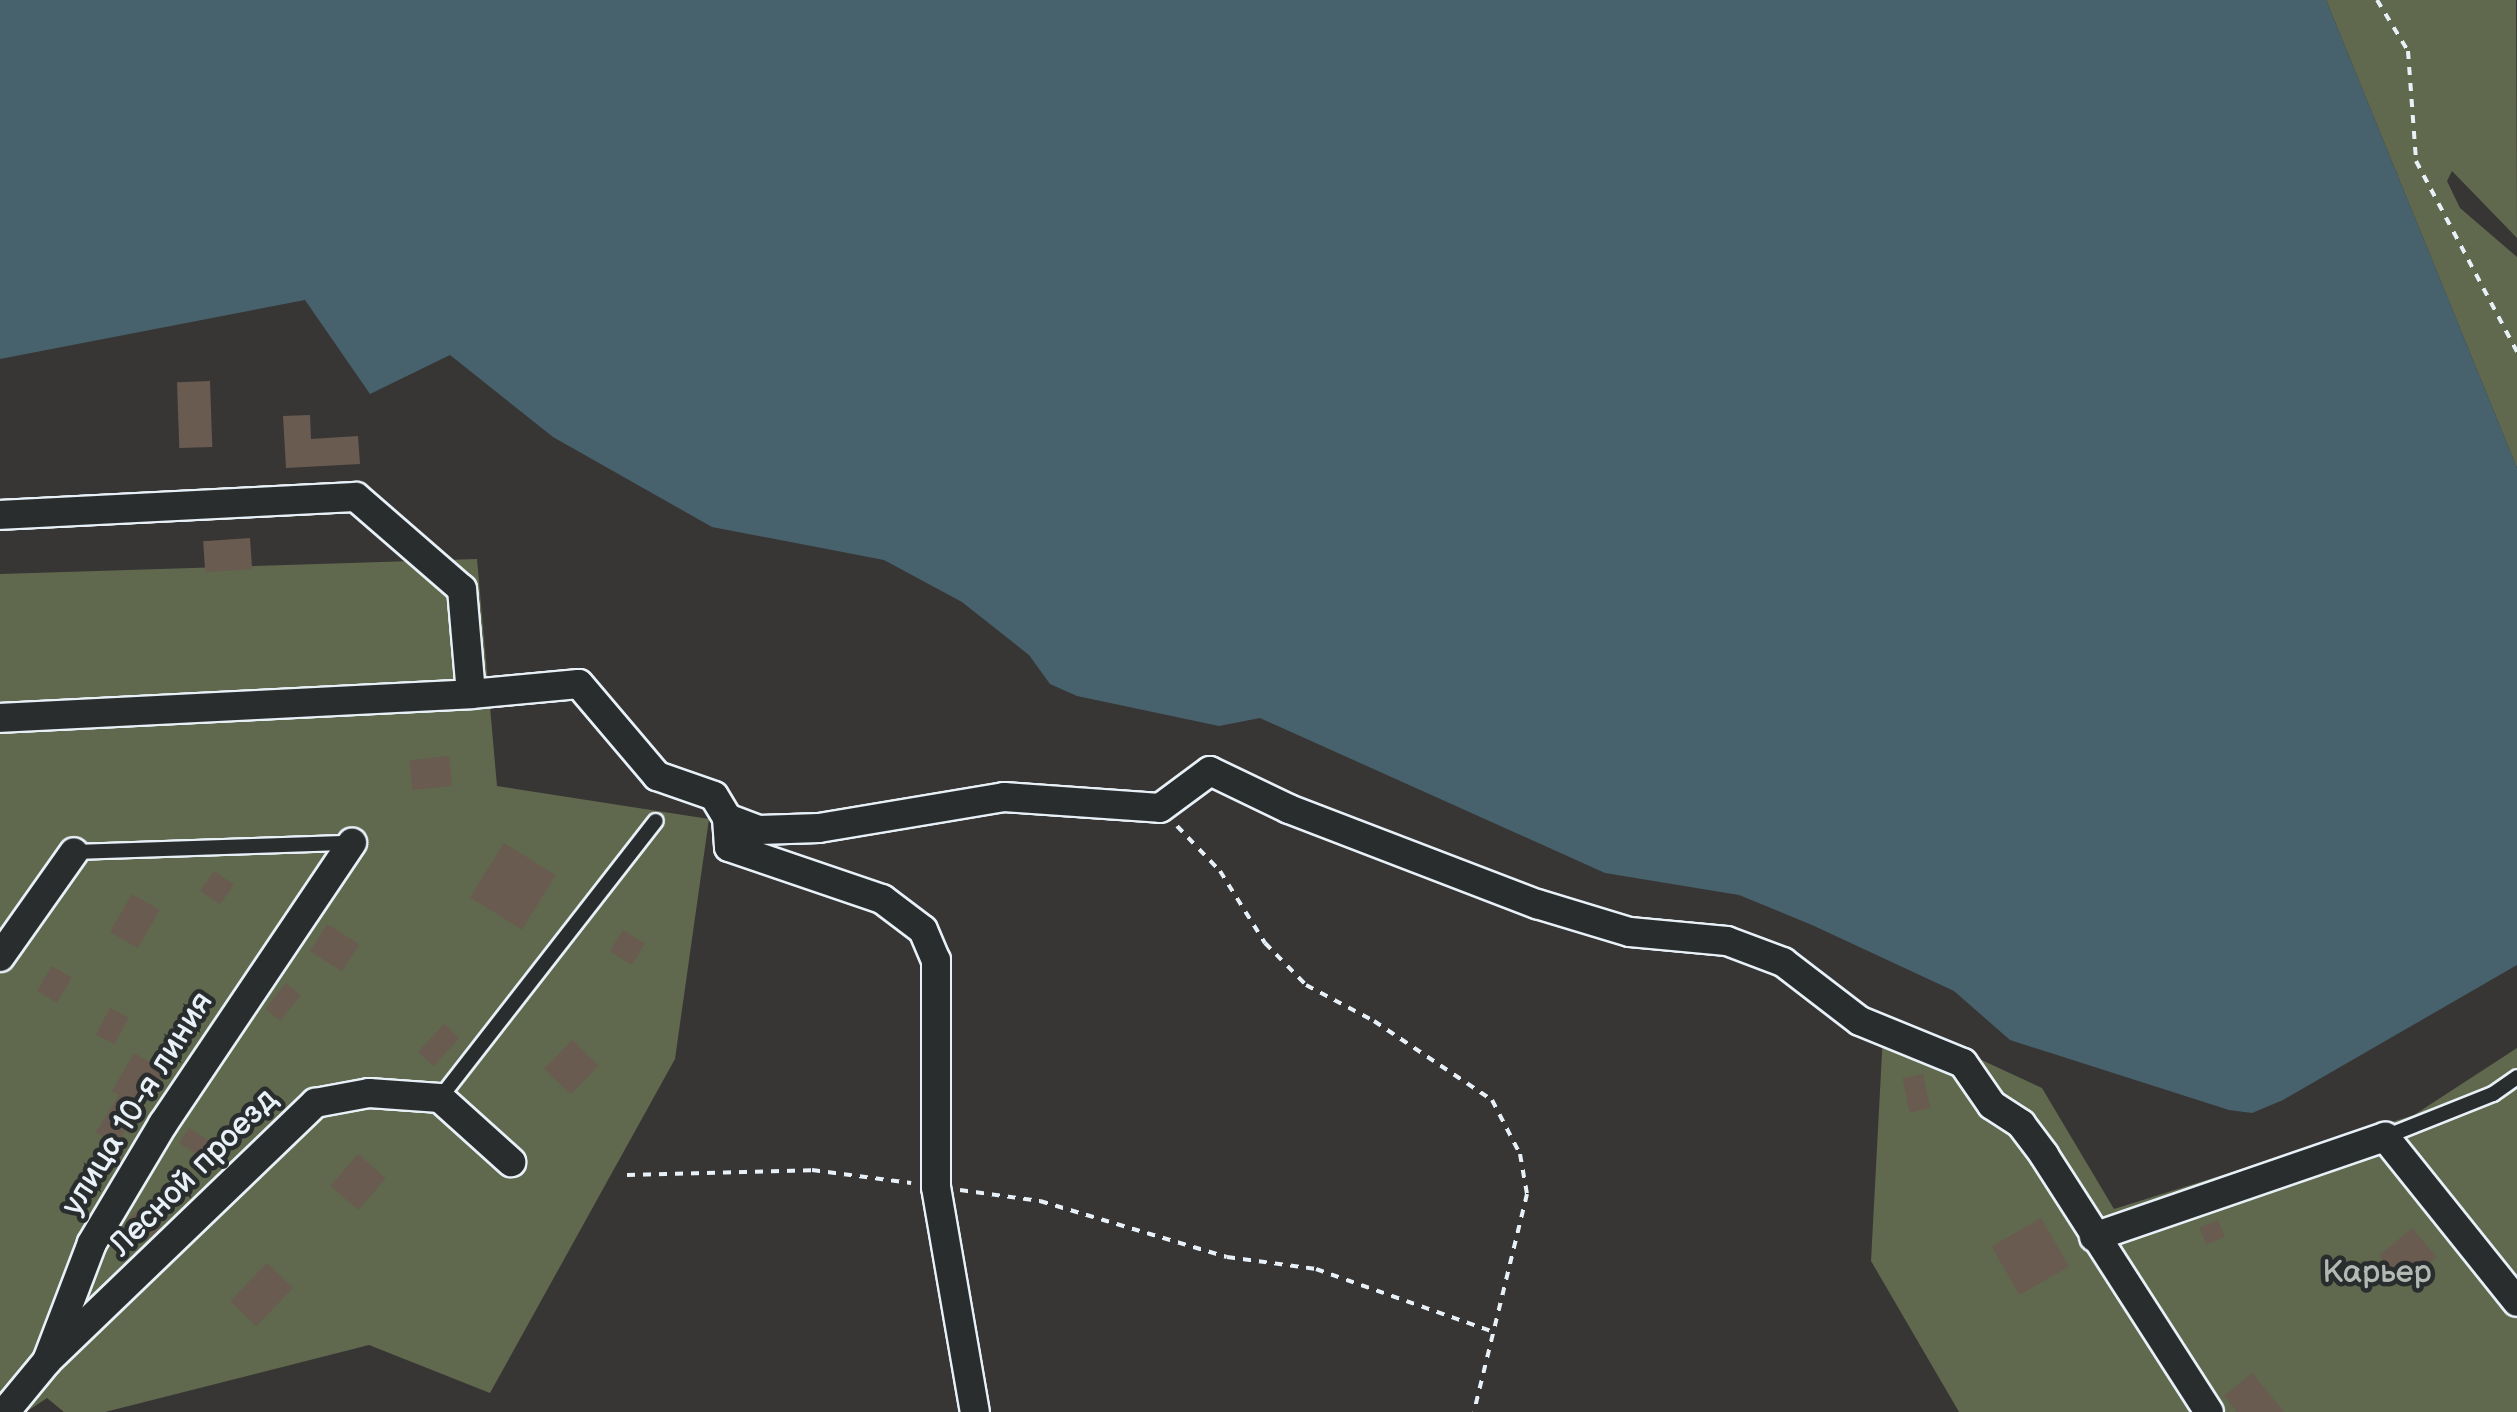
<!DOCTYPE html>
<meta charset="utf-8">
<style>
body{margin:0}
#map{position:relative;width:2517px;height:1412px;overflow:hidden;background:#373635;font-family:"Balsamiq Sans",sans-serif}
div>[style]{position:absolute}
.green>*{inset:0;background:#60684e}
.water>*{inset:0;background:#47626c}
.building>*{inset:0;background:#695b50;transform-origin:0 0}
.path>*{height:4px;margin-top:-2px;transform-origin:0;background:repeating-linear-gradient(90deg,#e8f1f8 0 8px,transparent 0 16px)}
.roads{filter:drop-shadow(2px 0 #e8f1f8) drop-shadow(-2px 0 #e8f1f8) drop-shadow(0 2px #e8f1f8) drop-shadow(0 -2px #e8f1f8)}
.service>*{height:14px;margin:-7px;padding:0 7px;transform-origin:7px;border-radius:7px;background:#2a2d2e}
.minor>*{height:28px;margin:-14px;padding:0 14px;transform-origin:14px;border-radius:14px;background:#2a2d2e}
span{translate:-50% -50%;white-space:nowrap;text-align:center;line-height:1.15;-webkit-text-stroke:9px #2a2d2e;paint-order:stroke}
.street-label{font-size:32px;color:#e8f1f8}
.park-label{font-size:32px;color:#b2bab4}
</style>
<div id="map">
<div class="green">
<i style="clip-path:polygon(2326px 0,2516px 0,2517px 238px,2452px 171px,2447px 181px,2460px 208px,2517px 257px,2517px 468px)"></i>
<i style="clip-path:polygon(477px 559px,497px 786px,709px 819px,675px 1059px,490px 1393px,369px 1345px,105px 1412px,64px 1412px,47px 1398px,26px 1412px,0 1412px,0 574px)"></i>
<i style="clip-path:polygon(1884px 1015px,2042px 1088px,2114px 1209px,2414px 1115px,2517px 1048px,2517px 1412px,1959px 1412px,1871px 1261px)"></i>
</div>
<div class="water">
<i style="clip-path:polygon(0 0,2326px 0,2517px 468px,2517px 965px,2283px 1100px,2252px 1113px,2229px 1110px,2010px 1040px,1954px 991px,1812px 925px,1739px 895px,1605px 873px,1260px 718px,1219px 726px,1077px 696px,1050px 684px,1029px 655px,962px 602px,884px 560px,712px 527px,553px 437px,450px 355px,370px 394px,305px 300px,0 359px)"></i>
</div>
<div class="building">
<i style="left:210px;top:381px;width:66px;height:33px;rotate:88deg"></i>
<i style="clip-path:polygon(310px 415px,311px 439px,358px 436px,360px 464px,286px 468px,283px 416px)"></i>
<i style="left:250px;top:538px;width:31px;height:47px;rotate:86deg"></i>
<i style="left:449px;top:756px;width:30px;height:40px;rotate:84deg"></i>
<i style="left:504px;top:843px;width:61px;height:64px;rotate:32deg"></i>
<i style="left:214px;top:871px;width:24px;height:24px;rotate:35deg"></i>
<i style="left:132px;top:894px;width:32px;height:44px;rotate:30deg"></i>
<i style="left:327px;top:924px;width:38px;height:32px;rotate:32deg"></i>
<i style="left:623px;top:930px;width:26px;height:25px;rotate:32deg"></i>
<i style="left:52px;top:966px;width:23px;height:29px;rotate:31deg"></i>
<i style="left:286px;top:983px;width:19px;height:33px;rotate:39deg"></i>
<i style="left:110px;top:1008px;width:21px;height:30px;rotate:28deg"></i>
<i style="left:444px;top:1024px;width:21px;height:38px;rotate:43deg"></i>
<i style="left:572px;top:1040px;width:37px;height:40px;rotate:44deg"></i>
<i style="clip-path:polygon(134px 1053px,165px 1071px,116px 1145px,96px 1132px,119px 1095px,112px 1091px)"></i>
<i style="left:1923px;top:1074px;width:35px;height:21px;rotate:78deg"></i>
<i style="left:189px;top:1128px;width:30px;height:18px;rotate:33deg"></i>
<i style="left:358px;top:1154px;width:37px;height:42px;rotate:41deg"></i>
<i style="left:143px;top:1206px;width:28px;height:22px;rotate:49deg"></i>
<i style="left:2041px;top:1218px;width:56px;height:57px;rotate:60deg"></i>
<i style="left:2218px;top:1220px;width:18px;height:20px;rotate:68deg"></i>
<i style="left:2412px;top:1228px;width:38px;height:43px;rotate:50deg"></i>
<i style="left:267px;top:1263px;width:36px;height:53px;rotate:44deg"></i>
<i style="clip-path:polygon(2252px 1373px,2284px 1412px,2237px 1412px,2224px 1396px)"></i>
</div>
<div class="path">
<i style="left:2377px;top:0;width:60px;rotate:58.7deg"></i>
<i style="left:2408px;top:51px;width:110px;rotate:85.8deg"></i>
<i style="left:2416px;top:161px;width:216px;rotate:62.1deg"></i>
<i style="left:1177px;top:826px;width:62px;rotate:46.3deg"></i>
<i style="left:1220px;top:871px;width:85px;rotate:58deg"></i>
<i style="left:1265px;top:943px;width:59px;rotate:45.7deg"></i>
<i style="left:1306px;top:985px;width:77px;rotate:27.9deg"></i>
<i style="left:1374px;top:1021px;width:142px;rotate:33.8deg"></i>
<i style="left:1492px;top:1100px;width:61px;rotate:62.6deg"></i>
<i style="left:1520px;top:1154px;width:41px;rotate:80.1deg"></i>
<i style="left:1527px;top:1194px;width:224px;rotate:103.7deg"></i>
<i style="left:627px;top:1175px;width:185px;rotate:-1.5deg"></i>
<i style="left:812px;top:1170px;width:100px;rotate:7.5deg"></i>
<i style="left:960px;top:1190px;width:81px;rotate:7.8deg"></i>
<i style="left:1040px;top:1201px;width:195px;rotate:16.7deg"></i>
<i style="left:1227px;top:1257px;width:90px;rotate:7.7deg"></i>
<i style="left:1316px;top:1269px;width:189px;rotate:19.5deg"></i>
</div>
<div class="roads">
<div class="service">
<i style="left:74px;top:852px;width:277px;rotate:-1.9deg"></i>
<i style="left:440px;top:1098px;width:351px;rotate:-52.1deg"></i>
<i style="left:2385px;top:1137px;width:116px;rotate:-21.7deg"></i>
<i style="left:2493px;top:1094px;width:29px;rotate:-35deg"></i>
</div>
<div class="minor">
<i style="left:0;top:515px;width:356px;rotate:-2.9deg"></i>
<i style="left:356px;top:497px;width:140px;rotate:41deg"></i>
<i style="left:462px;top:589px;width:105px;rotate:85.1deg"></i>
<i style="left:471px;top:694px;width:108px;rotate:-5.3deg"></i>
<i style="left:579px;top:684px;width:121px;rotate:49.7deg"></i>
<i style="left:657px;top:776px;width:60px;rotate:19.3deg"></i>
<i style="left:714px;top:796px;width:26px;rotate:59deg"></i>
<i style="left:727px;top:818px;width:29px;rotate:86deg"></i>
<i style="left:729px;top:847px;width:162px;rotate:18.8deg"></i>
<i style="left:882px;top:899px;width:51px;rotate:37.1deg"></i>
<i style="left:923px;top:930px;width:33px;rotate:67deg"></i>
<i style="left:936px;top:960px;width:227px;rotate:90deg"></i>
<i style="left:936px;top:1187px;width:228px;rotate:80.2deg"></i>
<i style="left:0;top:718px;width:472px;rotate:-2.9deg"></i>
<i style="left:727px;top:818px;width:34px;rotate:21deg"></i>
<i style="left:759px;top:830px;width:60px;rotate:-1.9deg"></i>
<i style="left:819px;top:828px;width:188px;rotate:-9.5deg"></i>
<i style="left:1004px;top:797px;width:156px;rotate:4deg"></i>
<i style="left:1160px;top:808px;width:62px;rotate:-36.5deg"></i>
<i style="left:1210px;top:771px;width:88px;rotate:25.7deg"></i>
<i style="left:1289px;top:809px;width:266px;rotate:21deg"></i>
<i style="left:1537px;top:904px;width:97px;rotate:16.8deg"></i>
<i style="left:1630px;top:932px;width:97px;rotate:5.3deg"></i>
<i style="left:1727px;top:941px;width:60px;rotate:20.6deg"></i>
<i style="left:1783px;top:962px;width:97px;rotate:37.5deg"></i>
<i style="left:1860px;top:1021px;width:111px;rotate:22.2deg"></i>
<i style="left:1963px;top:1063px;width:51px;rotate:55.4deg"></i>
<i style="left:1992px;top:1105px;width:35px;rotate:33deg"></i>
<i style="left:2021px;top:1124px;width:39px;rotate:53deg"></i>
<i style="left:2044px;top:1155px;width:305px;rotate:57.3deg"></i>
<i style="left:0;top:957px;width:128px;rotate:-54.8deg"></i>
<i style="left:2094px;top:1237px;width:308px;rotate:-19deg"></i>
<i style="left:2385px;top:1137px;width:211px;rotate:51.3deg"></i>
<i style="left:48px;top:1360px;width:371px;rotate:-43.9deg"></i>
<i style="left:315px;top:1103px;width:55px;rotate:-10.5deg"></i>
<i style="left:369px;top:1093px;width:71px;rotate:4deg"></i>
<i style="left:440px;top:1098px;width:96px;rotate:42deg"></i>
<i style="left:5px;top:1412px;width:66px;rotate:-50.5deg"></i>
<i style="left:47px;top:1361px;width:126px;rotate:-69.1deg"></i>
<i style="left:92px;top:1243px;width:139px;rotate:-59.2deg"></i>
<i style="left:163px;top:1124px;width:339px;rotate:-56.1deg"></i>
</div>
</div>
<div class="street-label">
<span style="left:138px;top:1104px;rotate:-58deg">улица 10-я линия</span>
<span style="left:194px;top:1173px;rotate:-45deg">Лесной проезд</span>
</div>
<div class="park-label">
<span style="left:2377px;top:1273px">Карьер</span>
</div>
</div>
